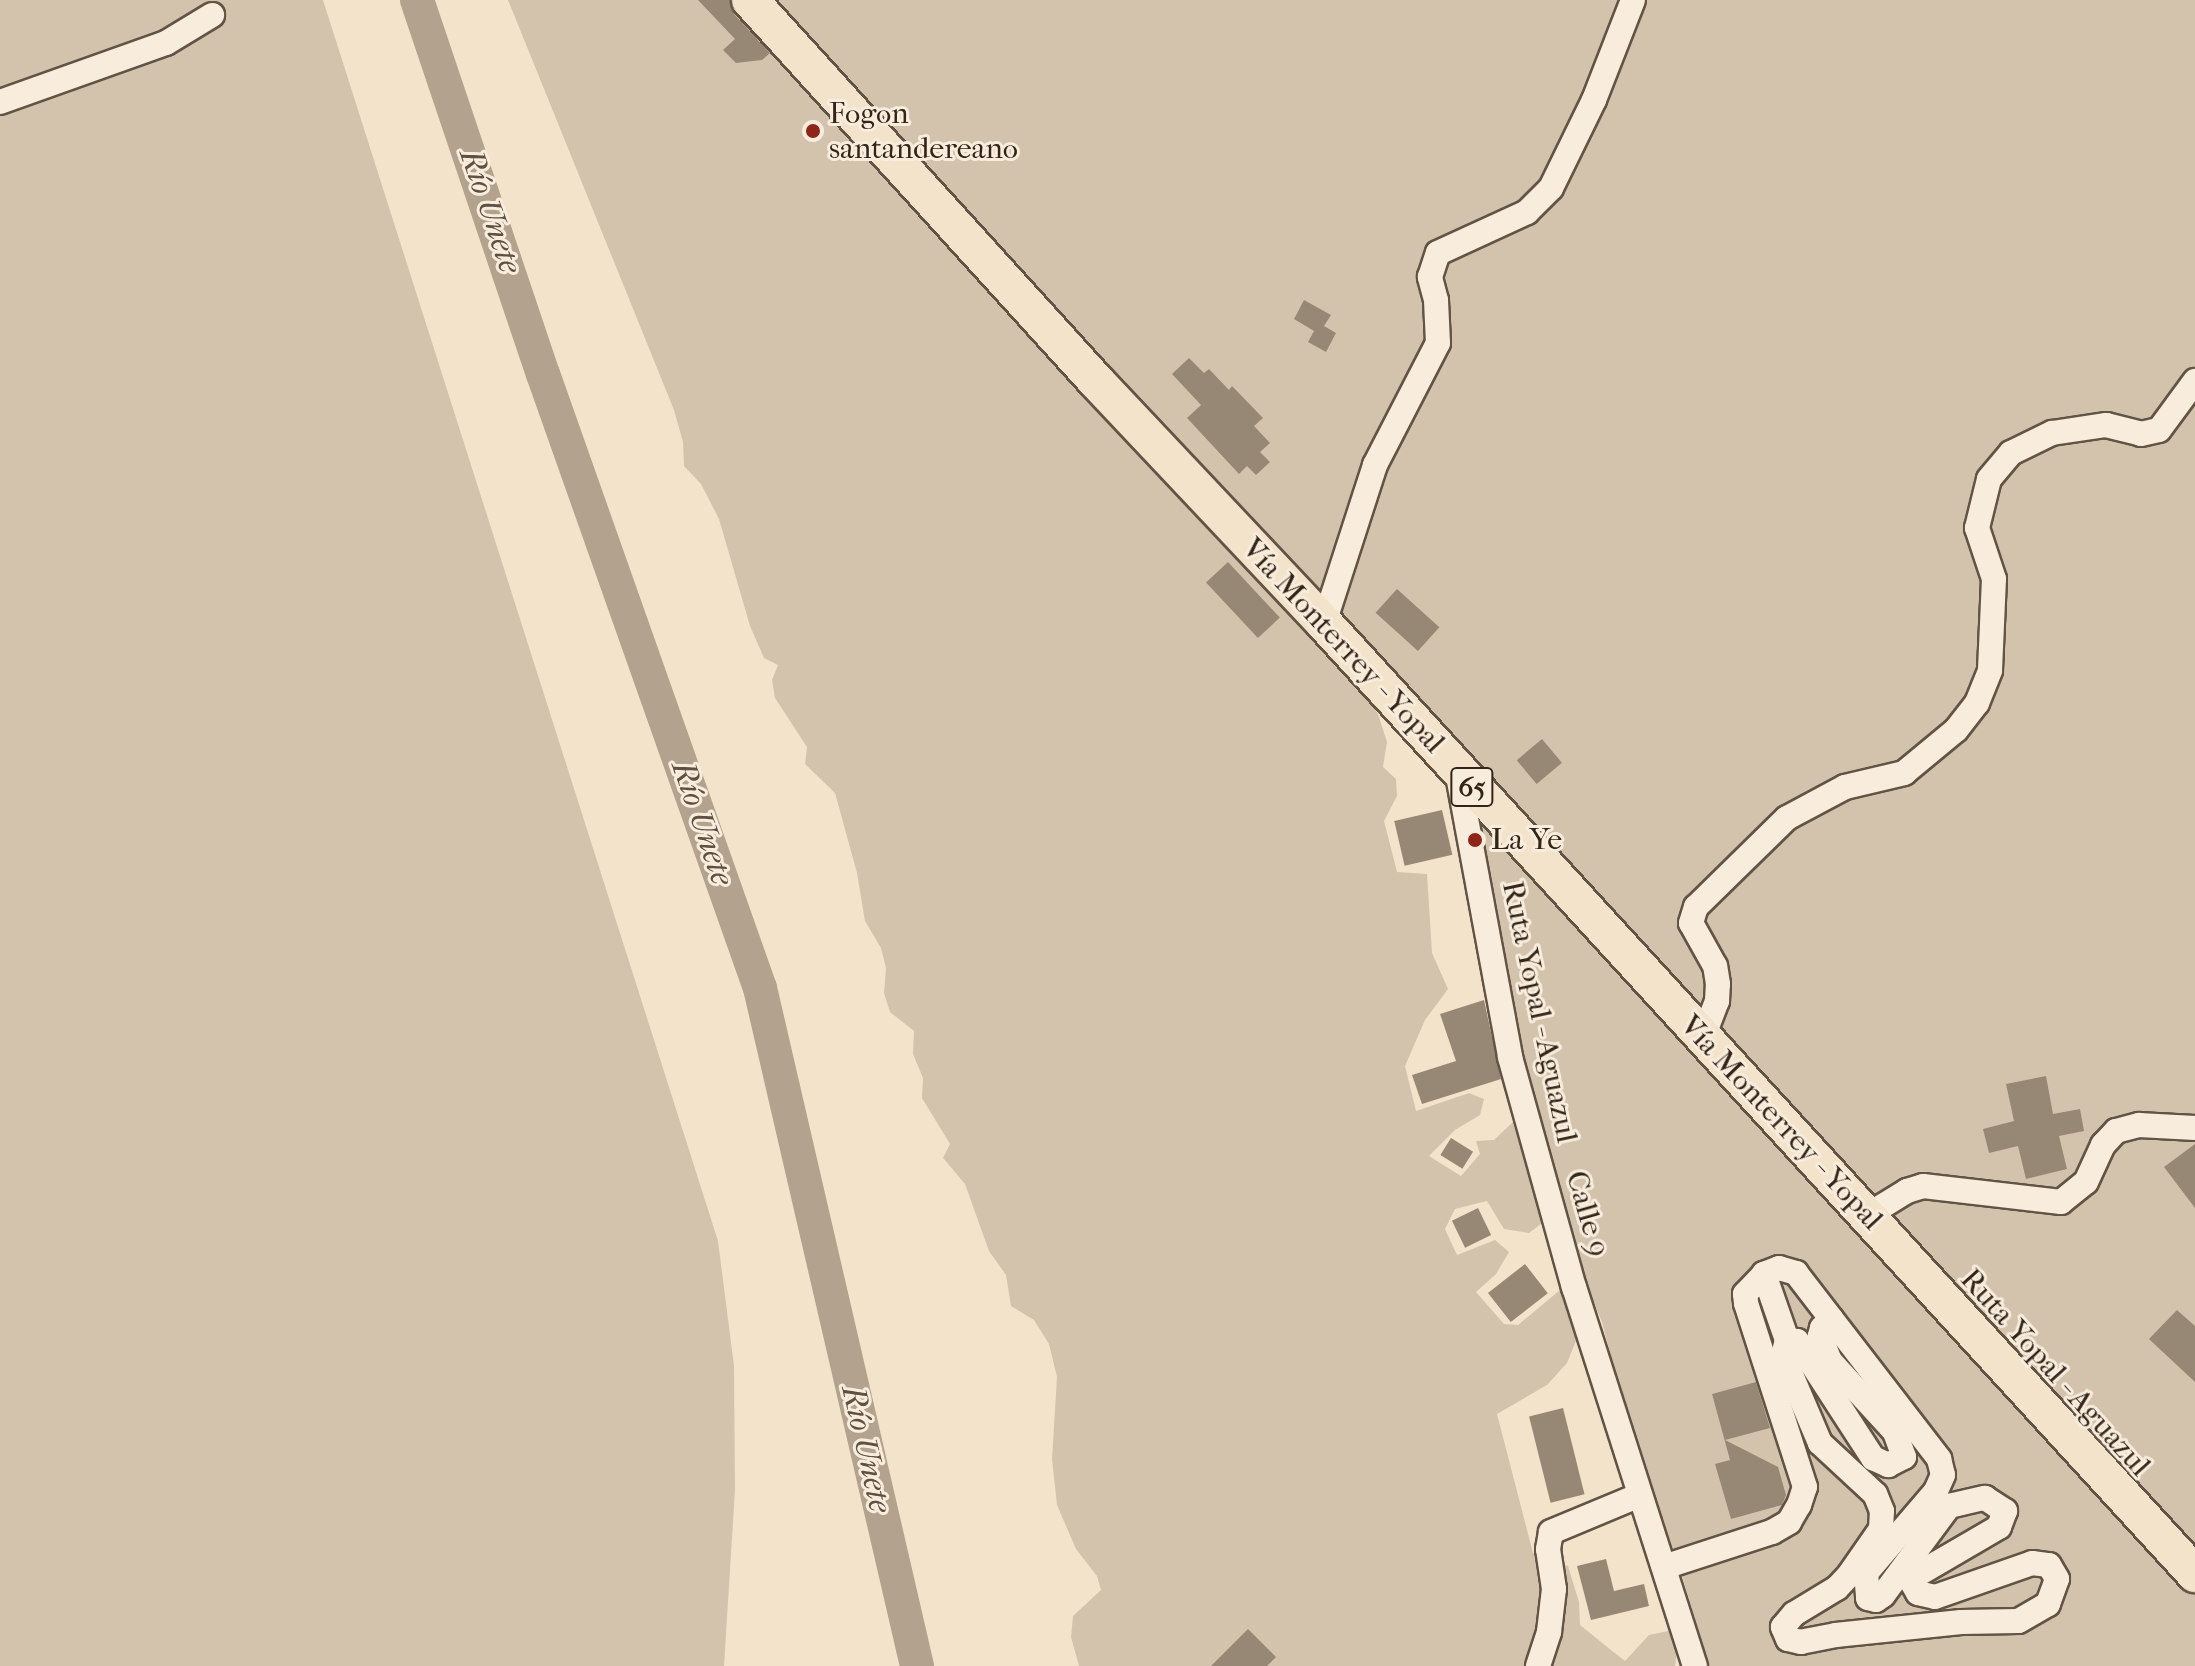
<!DOCTYPE html>
<meta charset="utf-8">
<style>
body{margin:0}
#map{position:relative;width:2195px;height:1666px;overflow:hidden;background:#f4e3cb;font-family:"IM FELL French Canon",serif}
div>[style]{position:absolute}
.green>*{inset:0;background:#d3c3ad}
.river>*{height:34px;margin:-17px;padding:0 17px;transform-origin:17px;border-radius:17px;background:#b2a28e}
.building>*{inset:0;background:#978875;transform-origin:0 0}
.roads{filter:drop-shadow(2px 0 #625445) drop-shadow(-2px 0 #625445) drop-shadow(0 2px #625445) drop-shadow(0 -2px #625445)}
.minor>*{height:24px;margin:-12px;padding:0 12px;transform-origin:12px;border-radius:12px;background:#f8eddd}
.highway>*{height:36px;margin:-18px;padding:0 18px;transform-origin:18px;border-radius:18px;background:#f4e3cb}
.dots>*{width:22px;height:22px;translate:-50% -50%;box-sizing:border-box;border:4px solid #f8eddd;border-radius:50%}
span{translate:-50% -50%;white-space:nowrap;text-align:center;line-height:1.15;-webkit-text-stroke:6px #f8eddd;paint-order:stroke}
.shield-label span{padding:2px 6px;background:#f8eddd;border:2px solid;border-radius:6px;-webkit-text-stroke-width:0}
.shield-label{font-size:28px;color:#322518;font-weight:700}
.poi-label{font-size:30px;color:#322518}
.left{translate:0 -50%;text-align:left}
.street-label{font-size:30px;color:#322518}
.water-label{font-size:32px;color:#5f5141;font-style:italic}
</style>
<div id="map">
<div class="green">
<i style="clip-path:polygon(0 0,323px 0,718px 1241px,734px 1366px,735px 1490px,724px 1666px,0 1666px)"></i>
<i style="clip-path:polygon(508px 0,732px 0,1327px 638px,1360px 685px,1378px 714px,1387px 742px,1383px 767px,1396px 779px,1397px 796px,1384px 821px,1397px 872px,1427px 874px,1432px 953px,1448px 989px,1425px 1020px,1405px 1066px,1416px 1111px,1469px 1093px,1484px 1099px,1480px 1115px,1455px 1130px,1429px 1156px,1461px 1176px,1480px 1154px,1476px 1141px,1494px 1140px,1513px 1122px,1542px 1223px,1529px 1233px,1504px 1229px,1487px 1201px,1455px 1209px,1445px 1229px,1457px 1255px,1495px 1240px,1509px 1252px,1496px 1274px,1476px 1292px,1504px 1324px,1518px 1325px,1566px 1285px,1578px 1336px,1567px 1363px,1547px 1385px,1497px 1414px,1533px 1553px,1568px 1566px,1579px 1602px,1580px 1625px,1611px 1650px,1625px 1661px,1649px 1635px,1673px 1630px,1677px 1652px,1675px 1666px,1079px 1666px,1071px 1637px,1073px 1616px,1101px 1590px,1097px 1576px,1076px 1549px,1057px 1505px,1052px 1459px,1057px 1377px,1049px 1344px,1034px 1320px,1011px 1306px,1006px 1275px,989px 1251px,965px 1184px,943px 1158px,950px 1144px,922px 1098px,923px 1078px,913px 1054px,914px 1031px,890px 1012px,884px 993px,886px 968px,881px 948px,865px 921px,857px 873px,835px 793px,805px 764px,807px 747px,775px 698px,772px 680px,778px 665px,764px 658px,750px 626px,719px 519px,701px 484px,684px 466px,683px 442px,674px 410px)"></i>
<i style="clip-path:polygon(763px 0,2195px 0,2195px 1666px,1709px 1666px,1681px 1572px,1631px 1433px,1602px 1322px,1582px 1273px,1530px 1092px,1465px 761px)"></i>
</div>
<div class="river">
<i style="left:417px;top:0;width:395px;rotate:71.4deg"></i>
<i style="left:543px;top:374px;width:651px;rotate:70.54deg"></i>
<i style="left:760px;top:988px;width:696px;rotate:76.96deg"></i>
</div>
<div class="building">
<i style="clip-path:polygon(698px 0,730px 0,734px 14px,770px 53px,762px 60px,736px 63px,723px 50px,735px 39px)"></i>
<i style="clip-path:polygon(1304px 300px,1331px 315px,1324px 326px,1336px 333px,1326px 352px,1308px 342px,1314px 331px,1294px 319px)"></i>
<i style="clip-path:polygon(1189px 358px,1204px 373px,1209px 369px,1229px 390px,1232px 386px,1263px 418px,1254px 426px,1270px 443px,1260px 452px,1270px 462px,1256px 475px,1247px 466px,1239px 474px,1187px 418px,1201px 405px,1172px 374px)"></i>
<i style="left:1228px;top:562px;width:76px;height:30px;rotate:47deg"></i>
<i style="left:1397px;top:589px;width:57px;height:32px;rotate:42deg"></i>
<i style="left:1542px;top:739px;width:31px;height:33px;rotate:50deg"></i>
<i style="left:1442px;top:810px;width:46px;height:49px;rotate:77deg"></i>
<i style="clip-path:polygon(1484px 1000px,1501px 1079px,1422px 1104px,1412px 1075px,1456px 1061px,1440px 1014px)"></i>
<i style="clip-path:polygon(2046px 1076px,2053px 1114px,2080px 1109px,2084px 1131px,2059px 1136px,2067px 1169px,2026px 1179px,2018px 1146px,1989px 1153px,1983px 1129px,2014px 1121px,2006px 1084px)"></i>
<i style="left:1451px;top:1138px;width:26px;height:20px;rotate:32deg"></i>
<i style="clip-path:polygon(2195px 1144px,2195px 1208px,2164px 1167px)"></i>
<i style="left:1478px;top:1208px;width:30px;height:29px;rotate:64deg"></i>
<i style="left:1525px;top:1264px;width:37px;height:47px;rotate:52deg"></i>
<i style="clip-path:polygon(2177px 1310px,2195px 1326px,2195px 1382px,2149px 1339px)"></i>
<i style="clip-path:polygon(1756px 1382px,1770px 1428px,1725px 1440px,1778px 1467px,1786px 1495px,1782px 1505px,1731px 1519px,1715px 1464px,1730px 1460px,1712px 1394px)"></i>
<i style="left:1563px;top:1408px;width:89px;height:35px;rotate:76deg"></i>
<i style="clip-path:polygon(1606px 1559px,1614px 1591px,1644px 1584px,1649px 1606px,1591px 1620px,1577px 1566px)"></i>
<i style="clip-path:polygon(1248px 1629px,1276px 1657px,1267px 1666px,1211px 1666px)"></i>
</div>
<div class="roads">
<div class="minor">
<i style="left:0;top:102px;width:176px;rotate:-19.6deg"></i>
<i style="left:166px;top:43px;width:54px;rotate:-31.3deg"></i>
<i style="left:1324px;top:623px;width:166px;rotate:-72.1deg"></i>
<i style="left:1375px;top:465px;width:137px;rotate:-62.7deg"></i>
<i style="left:1438px;top:343px;width:43px;rotate:-92.7deg"></i>
<i style="left:1436px;top:300px;width:24px;rotate:-105deg"></i>
<i style="left:1430px;top:277px;width:25px;rotate:-72deg"></i>
<i style="left:1438px;top:253px;width:98px;rotate:-24.7deg"></i>
<i style="left:1527px;top:212px;width:34px;rotate:-45deg"></i>
<i style="left:1551px;top:188px;width:98px;rotate:-64deg"></i>
<i style="left:1594px;top:100px;width:107px;rotate:-68.7deg"></i>
<i style="left:1457px;top:770px;width:292px;rotate:79.5deg"></i>
<i style="left:1510px;top:1057px;width:239px;rotate:74.5deg"></i>
<i style="left:1574px;top:1287px;width:398px;rotate:72.3deg"></i>
<i style="left:1702px;top:1040px;width:42px;rotate:-69deg"></i>
<i style="left:1717px;top:1001px;width:17px;rotate:-87deg"></i>
<i style="left:1718px;top:984px;width:18px;rotate:-99deg"></i>
<i style="left:1715px;top:966px;width:49px;rotate:-119.2deg"></i>
<i style="left:1691px;top:923px;width:17px;rotate:-73deg"></i>
<i style="left:1696px;top:907px;width:127px;rotate:-44.4deg"></i>
<i style="left:1787px;top:818px;width:66px;rotate:-28.1deg"></i>
<i style="left:1845px;top:787px;width:61px;rotate:-13.3deg"></i>
<i style="left:1904px;top:773px;width:67px;rotate:-39.6deg"></i>
<i style="left:1956px;top:730px;width:34px;rotate:-52deg"></i>
<i style="left:1977px;top:703px;width:35px;rotate:-68deg"></i>
<i style="left:1990px;top:670px;width:91px;rotate:-87.5deg"></i>
<i style="left:1994px;top:579px;width:54px;rotate:-108.4deg"></i>
<i style="left:1977px;top:528px;width:50px;rotate:-76.2deg"></i>
<i style="left:1989px;top:479px;width:34px;rotate:-50deg"></i>
<i style="left:2011px;top:453px;width:46px;rotate:-26deg"></i>
<i style="left:2052px;top:433px;width:55px;rotate:-8.4deg"></i>
<i style="left:2106px;top:425px;width:36px;rotate:14deg"></i>
<i style="left:2141px;top:434px;width:18px;rotate:-13deg"></i>
<i style="left:2159px;top:430px;width:61px;rotate:-53.7deg"></i>
<i style="left:1868px;top:1215px;width:46px;rotate:-31.6deg"></i>
<i style="left:1907px;top:1191px;width:17px;rotate:-17deg"></i>
<i style="left:1923px;top:1186px;width:139px;rotate:6.6deg"></i>
<i style="left:2061px;top:1202px;width:32px;rotate:-39deg"></i>
<i style="left:2086px;top:1182px;width:41px;rotate:-65.3deg"></i>
<i style="left:2103px;top:1145px;width:19px;rotate:-47deg"></i>
<i style="left:2116px;top:1131px;width:24px;rotate:-15deg"></i>
<i style="left:2139px;top:1125px;width:56px;rotate:3.1deg"></i>
<i style="left:1764px;top:1274px;width:70px;rotate:70.8deg"></i>
<i style="left:1664px;top:1567px;width:114px;rotate:-18deg"></i>
<i style="left:1772px;top:1532px;width:20px;rotate:-30deg"></i>
<i style="left:1789px;top:1522px;width:20px;rotate:-60deg"></i>
<i style="left:1799px;top:1505px;width:19px;rotate:-72deg"></i>
<i style="left:1805px;top:1487px;width:193px;rotate:-107.8deg"></i>
<i style="left:1746px;top:1303px;width:9px;rotate:-96deg"></i>
<i style="left:1745px;top:1294px;width:28px;rotate:-46deg"></i>
<i style="left:1764px;top:1274px;width:16px;rotate:-22deg"></i>
<i style="left:1779px;top:1268px;width:18px;rotate:16deg"></i>
<i style="left:1796px;top:1273px;width:235px;rotate:52.4deg"></i>
<i style="left:1939px;top:1459px;width:16px;rotate:76deg"></i>
<i style="left:1943px;top:1475px;width:17px;rotate:114deg"></i>
<i style="left:1936px;top:1491px;width:108px;rotate:130.5deg"></i>
<i style="left:1866px;top:1573px;width:25px;rotate:85deg"></i>
<i style="left:1868px;top:1598px;width:8px;rotate:14deg"></i>
<i style="left:1876px;top:1600px;width:9px;rotate:-36deg"></i>
<i style="left:1883px;top:1595px;width:111px;rotate:-53.4deg"></i>
<i style="left:1949px;top:1506px;width:37px;rotate:-13deg"></i>
<i style="left:1985px;top:1498px;width:24px;rotate:33deg"></i>
<i style="left:2005px;top:1511px;width:17px;rotate:111deg"></i>
<i style="left:1999px;top:1527px;width:103px;rotate:149.7deg"></i>
<i style="left:1910px;top:1579px;width:16px;rotate:60deg"></i>
<i style="left:1918px;top:1593px;width:17px;rotate:13deg"></i>
<i style="left:1935px;top:1597px;width:103px;rotate:-19.3deg"></i>
<i style="left:2032px;top:1563px;width:17px;rotate:7deg"></i>
<i style="left:2049px;top:1565px;width:16px;rotate:60deg"></i>
<i style="left:2057px;top:1579px;width:27px;rotate:110deg"></i>
<i style="left:2048px;top:1604px;width:34px;rotate:150deg"></i>
<i style="left:2018px;top:1621px;width:57px;rotate:179deg"></i>
<i style="left:1961px;top:1622px;width:126px;rotate:174.1deg"></i>
<i style="left:1836px;top:1635px;width:36px;rotate:169deg"></i>
<i style="left:1801px;top:1642px;width:13px;rotate:-167deg"></i>
<i style="left:1788px;top:1639px;width:13px;rotate:-113deg"></i>
<i style="left:1783px;top:1627px;width:17px;rotate:-50deg"></i>
<i style="left:1794px;top:1614px;width:50px;rotate:-31.2deg"></i>
<i style="left:1837px;top:1588px;width:18px;rotate:-47deg"></i>
<i style="left:1849px;top:1575px;width:56px;rotate:-55.2deg"></i>
<i style="left:1881px;top:1529px;width:18px;rotate:-87deg"></i>
<i style="left:1882px;top:1511px;width:18px;rotate:-112deg"></i>
<i style="left:1875px;top:1494px;width:75px;rotate:-137.2deg"></i>
<i style="left:1820px;top:1443px;width:95px;rotate:-113deg"></i>
<i style="left:1783px;top:1356px;width:16px;rotate:-76deg"></i>
<i style="left:1787px;top:1340px;width:10px;rotate:6deg"></i>
<i style="left:1797px;top:1341px;width:140px;rotate:57deg"></i>
<i style="left:1873px;top:1458px;width:17px;rotate:25deg"></i>
<i style="left:1888px;top:1465px;width:18px;rotate:-27deg"></i>
<i style="left:1904px;top:1457px;width:27px;rotate:-110deg"></i>
<i style="left:1895px;top:1432px;width:96px;rotate:-132.5deg"></i>
<i style="left:1830px;top:1361px;width:27px;rotate:-112deg"></i>
<i style="left:1820px;top:1336px;width:8px;rotate:-76deg"></i>
<i style="left:1822px;top:1328px;width:13px;rotate:-45deg"></i>
<i style="left:1538px;top:1666px;width:36px;rotate:-72deg"></i>
<i style="left:1549px;top:1632px;width:43px;rotate:-83.4deg"></i>
<i style="left:1554px;top:1589px;width:40px;rotate:-98.5deg"></i>
<i style="left:1548px;top:1549px;width:17px;rotate:-80deg"></i>
<i style="left:1551px;top:1532px;width:96px;rotate:-22.6deg"></i>
</div>
<div class="highway">
<i style="left:750px;top:0;width:515px;rotate:47.76deg"></i>
<i style="left:1096px;top:381px;width:332px;rotate:46.7deg"></i>
<i style="left:1324px;top:623px;width:1290px;rotate:47.51deg"></i>
</div>
</div>
<div class="dots">
<i style="left:813px;top:131px;background:#8f2418"></i>
<i style="left:1475px;top:840px;background:#8f2418"></i>
</div>
<div class="shield-label">
<span style="left:1472px;top:787px">65</span>
</div>
<div class="poi-label">
<span class="left" style="left:829px;top:131px">Fogon<br>santandereano</span>
<span class="left" style="left:1491px;top:840px">La Ye</span>
</div>
<div class="street-label">
<span style="left:1343px;top:646px;rotate:47deg">Vía Monterrey - Yopal</span>
<span style="left:1539px;top:1012px;rotate:78deg">Ruta Yopal - Aguazul</span>
<span style="left:1781px;top:1123px;rotate:47deg">Vía Monterrey - Yopal</span>
<span style="left:1587px;top:1214px;rotate:74deg">Calle 9</span>
<span style="left:2055px;top:1373px;rotate:48deg">Ruta Yopal - Aguazul</span>
</div>
<div class="water-label">
<span style="left:490px;top:211px;rotate:71deg">Río Unete</span>
<span style="left:702px;top:823px;rotate:71deg">Río Unete</span>
<span style="left:866px;top:1449px;rotate:77deg">Río Unete</span>
</div>
</div>
